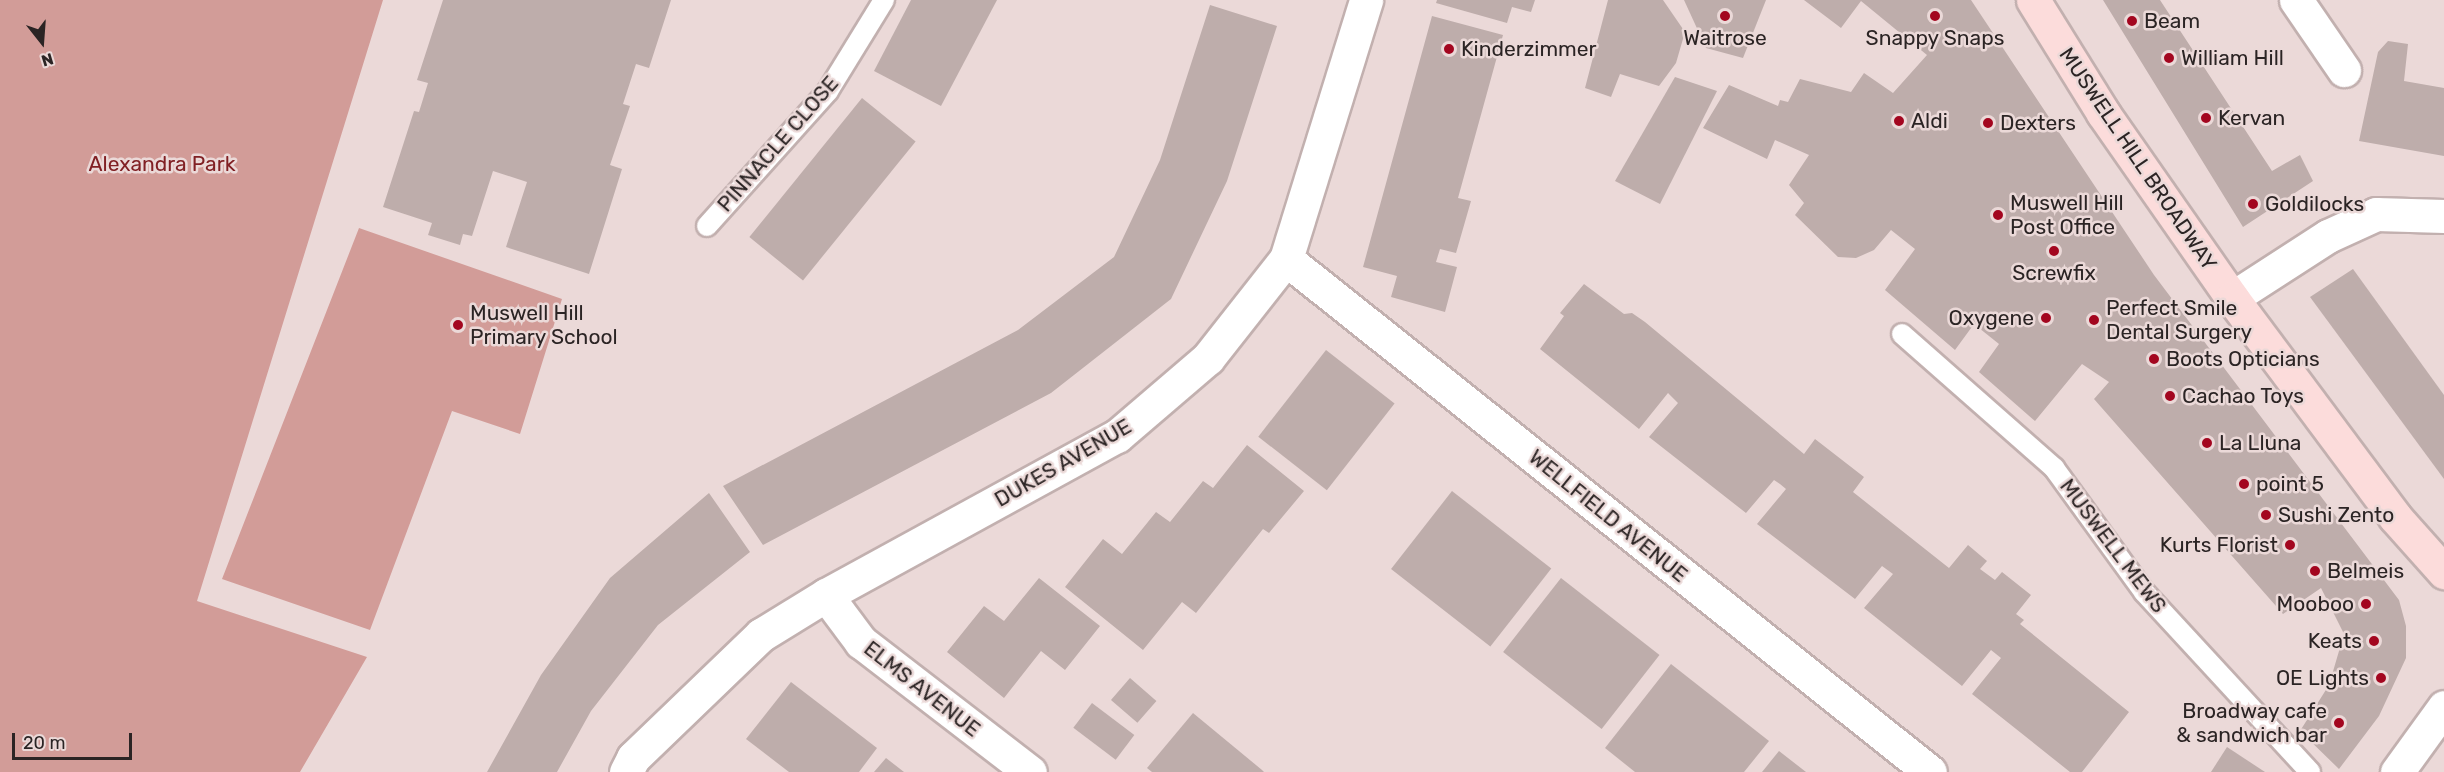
<!DOCTYPE html>
<style>
body{margin:0}
#map{position:relative;width:2444px;height:772px;overflow:hidden;background:#ebd9d8;font-family:Rubik,sans-serif}
div>[style]{position:absolute}
.green>*{inset:0;background:#d29c98}
.building>*{inset:0;background:#beadab;transform-origin:0 0}
.roads{filter:drop-shadow(2px 0 #c2b0af) drop-shadow(-2px 0 #c2b0af) drop-shadow(0 2px #c2b0af) drop-shadow(0 -2px #c2b0af)}
.service>*{height:20px;margin:-10px;padding:0 10px;transform-origin:10px;border-radius:10px;background:#fff}
.minor>*{height:33px;margin:-16.5px;padding:0 16.5px;transform-origin:16.5px;border-radius:16.5px;background:#fff}
.tertiary>*{height:33px;margin:-16.5px;padding:0 16.5px;transform-origin:16.5px;border-radius:16.5px;background:#fff}
.secondary>*{height:33px;margin:-16.5px;padding:0 16.5px;transform-origin:16.5px;border-radius:16.5px;background:#fcdcdb}
.dots>*{width:16px;height:16px;translate:-50% -50%;box-sizing:border-box;border:3px solid #ebd9d8;border-radius:50%}
span{translate:-50% -50%;white-space:nowrap;text-align:center;line-height:1.15;-webkit-text-stroke:5px #ebd9d8;paint-order:stroke}
.poi-label{font-size:21px;color:#2b2424}
.left{translate:0 -50%;text-align:left}
.right{translate:-100% -50%;text-align:right}
.street-label{font-size:21px;color:#2b2424}
.park-label{font-size:21px;color:#812024}
.north{position:absolute;left:12px;top:12px;width:60px;height:60px;-webkit-text-stroke:4px #ebd9d8;paint-order:stroke;rotate:163deg;font-size:16px;font-weight:700;line-height:24px;text-align:center;color:#2b2424}
.north::after{content:'';display:block;margin:auto;width:21px;height:27px;background:#2b2424;clip-path:polygon(50% 0,100% 100%,50% 72%,0 100%)}
.scale{position:absolute;left:12px;top:733px;width:120px;height:27px;box-sizing:border-box;border:3px solid #2b2424;border-top:0;padding-left:8px;font-size:18px;line-height:21px;white-space:nowrap;color:#2b2424;-webkit-text-stroke:4px #ebd9d8;paint-order:stroke}
</style>
<div id="map">
<div class="green">
<i style="clip-path:polygon(0 0,383px 0,197px 601px,367px 657px,300px 772px,0 772px)"></i>
<i style="clip-path:polygon(359px 228px,562px 299px,520px 434px,452px 411px,370px 630px,222px 579px)"></i>
</div>
<div class="building">
<i style="clip-path:polygon(443px 0,671px 0,649px 68px,636px 64px,623px 104px,630px 106px,610px 165px,622px 169px,589px 274px,506px 247px,527px 182px,493px 171px,472px 236px,463px 234px,460px 245px,428px 235px,432px 223px,383px 207px,414px 111px,419px 112px,428px 83px,417px 80px)"></i>
<i style="clip-path:polygon(911px 0,997px 0,941px 106px,874px 71px)"></i>
<i style="clip-path:polygon(1437px 0,1535px 0,1531px 12px,1512px 7px,1507px 23px,1436px 3px)"></i>
<i style="clip-path:polygon(1608px 0,1663px 0,1685px 32px,1676px 63px,1659px 86px,1620px 74px,1611px 97px,1585px 88px)"></i>
<i style="clip-path:polygon(1684px 0,1766px 0,1743px 58px,1706px 48px)"></i>
<i style="clip-path:polygon(1804px 0,1971px 0,2154px 275px,2399px 600px,2406px 626px,2406px 658px,2379px 716px,2339px 769px,2300px 731px,2329px 685px,2344px 634px,2321px 588px,2283px 614px,2094px 399px,2109px 382px,2082px 364px,2035px 421px,1979px 372px,1999px 344px,1974px 324px,1955px 350px,1885px 290px,1915px 249px,1891px 230px,1874px 250px,1856px 258px,1838px 257px,1795px 215px,1804px 203px,1789px 185px,1809px 155px,1775px 140px,1767px 159px,1703px 128px,1729px 85px,1778px 106px,1780px 100px,1788px 102px,1800px 79px,1851px 92px,1864px 73px,1893px 93px,1927px 55px,1861px 1px,1841px 28px)"></i>
<i style="clip-path:polygon(2103px 0,2160px 0,2272px 171px,2300px 155px,2313px 181px,2243px 227px)"></i>
<i style="clip-path:polygon(1210px 5px,1277px 26px,1227px 181px,1171px 299px,1051px 393px,763px 545px,723px 486px,1018px 330px,1114px 257px,1160px 160px)"></i>
<i style="clip-path:polygon(1432px 16px,1503px 35px,1458px 198px,1471px 201px,1456px 253px,1440px 249px,1436px 262px,1457px 267px,1445px 312px,1391px 297px,1397px 276px,1363px 267px)"></i>
<i style="clip-path:polygon(2388px 41px,2408px 44px,2404px 81px,2444px 88px,2444px 156px,2359px 141px,2378px 52px)"></i>
<i style="clip-path:polygon(1675px 77px,1717px 91px,1660px 204px,1615px 181px)"></i>
<i style="left:862px;top:98px;width:69px;height:179px;rotate:39deg"></i>
<i style="clip-path:polygon(2353px 269px,2444px 395px,2444px 479px,2310px 297px)"></i>
<i style="clip-path:polygon(1584px 284px,1624px 314px,1632px 313px,1645px 322px,1804px 454px,1815px 439px,1864px 477px,1853px 492px,1949px 568px,1968px 545px,1987px 561px,1980px 569px,1995px 580px,2002px 572px,2031px 595px,2016px 614px,2024px 620px,2020px 624px,2129px 712px,2082px 772px,2070px 772px,1972px 694px,2001px 658px,1991px 650px,1962px 686px,1864px 608px,1893px 574px,1882px 566px,1855px 599px,1757px 524px,1786px 489px,1780px 484px,1774px 480px,1746px 513px,1649px 437px,1678px 403px,1668px 393px,1639px 429px,1540px 349px,1564px 316px,1560px 313px)"></i>
<i style="left:1326px;top:350px;width:87px;height:110px;rotate:38deg"></i>
<i style="clip-path:polygon(1247px 445px,1304px 491px,1269px 533px,1263px 529px,1196px 613px,1182px 602px,1143px 650px,1065px 587px,1103px 539px,1122px 554px,1156px 512px,1170px 522px,1203px 481px,1213px 488px)"></i>
<i style="left:1452px;top:491px;width:126px;height:99px;rotate:38deg"></i>
<i style="clip-path:polygon(709px 493px,750px 552px,658px 625px,591px 711px,557px 772px,487px 772px,541px 675px,610px 578px)"></i>
<i style="clip-path:polygon(1039px 578px,1100px 626px,1065px 670px,1041px 651px,1004px 698px,947px 652px,984px 606px,1004px 621px)"></i>
<i style="left:1561px;top:578px;width:125px;height:94px;rotate:38deg"></i>
<i style="clip-path:polygon(1671px 664px,1769px 741px,1744px 772px,1635px 772px,1605px 748px)"></i>
<i style="left:1130px;top:678px;width:35px;height:29px;rotate:41deg"></i>
<i style="clip-path:polygon(791px 682px,877px 748px,859px 772px,789px 772px,746px 739px)"></i>
<i style="left:1092px;top:703px;width:53px;height:31px;rotate:37deg"></i>
<i style="clip-path:polygon(1193px 713px,1262px 770px,1264px 772px,1152px 772px,1147px 768px)"></i>
<i style="clip-path:polygon(2227px 747px,2265px 772px,2211px 772px)"></i>
<i style="clip-path:polygon(1779px 751px,1806px 772px,1762px 772px)"></i>
<i style="clip-path:polygon(886px 758px,904px 772px,874px 772px)"></i>
</div>
<div class="roads">
<div class="service">
<i style="left:707px;top:226px;width:181px;rotate:-48.1deg"></i>
<i style="left:828px;top:91px;width:107px;rotate:-58.4deg"></i>
<i style="left:1902px;top:334px;width:203px;rotate:41.4deg"></i>
<i style="left:2054px;top:468px;width:153px;rotate:54deg"></i>
<i style="left:2144px;top:592px;width:245px;rotate:47.3deg"></i>
</div>
<div class="minor">
<i style="left:2296px;top:0;width:85px;rotate:55.6deg"></i>
<i style="left:1286px;top:259px;width:823px;rotate:38.54deg"></i>
<i style="left:2232px;top:298px;width:114px;rotate:-32.9deg"></i>
<i style="left:2328px;top:236px;width:53px;rotate:-24.6deg"></i>
<i style="left:2376px;top:214px;width:68px;rotate:1.7deg"></i>
<i style="left:826px;top:595px;width:59px;rotate:53.3deg"></i>
<i style="left:861px;top:642px;width:213px;rotate:37.6deg"></i>
<i style="left:2397px;top:772px;width:80px;rotate:-54.1deg"></i>
</div>
<div class="tertiary">
<i style="left:626px;top:772px;width:16px;rotate:-63deg"></i>
<i style="left:633px;top:758px;width:178px;rotate:-43.9deg"></i>
<i style="left:761px;top:635px;width:76px;rotate:-31.6deg"></i>
<i style="left:826px;top:595px;width:332px;rotate:-28.7deg"></i>
<i style="left:1117px;top:436px;width:120px;rotate:-40.6deg"></i>
<i style="left:1208px;top:358px;width:126px;rotate:-51.8deg"></i>
<i style="left:1286px;top:259px;width:271px;rotate:-72.8deg"></i>
</div>
<div class="secondary">
<i style="left:2033px;top:0;width:133px;rotate:58.2deg"></i>
<i style="left:2103px;top:113px;width:226px;rotate:55.1deg"></i>
<i style="left:2232px;top:298px;width:273px;rotate:53.3deg"></i>
<i style="left:2395px;top:517px;width:74px;rotate:48.3deg"></i>
</div>
</div>
<div class="dots">
<i style="left:1725px;top:16px;background:#a3061f"></i>
<i style="left:1935px;top:16px;background:#a3061f"></i>
<i style="left:2132px;top:21px;background:#a3061f"></i>
<i style="left:1449px;top:49px;background:#a3061f"></i>
<i style="left:2169px;top:58px;background:#a3061f"></i>
<i style="left:2206px;top:118px;background:#a3061f"></i>
<i style="left:1899px;top:121px;background:#a3061f"></i>
<i style="left:1988px;top:123px;background:#a3061f"></i>
<i style="left:2253px;top:204px;background:#a3061f"></i>
<i style="left:1998px;top:215px;background:#a3061f"></i>
<i style="left:2054px;top:251px;background:#a3061f"></i>
<i style="left:2046px;top:318px;background:#a3061f"></i>
<i style="left:2094px;top:320px;background:#a3061f"></i>
<i style="left:458px;top:325px;background:#a3061f"></i>
<i style="left:2154px;top:359px;background:#a3061f"></i>
<i style="left:2170px;top:396px;background:#a3061f"></i>
<i style="left:2207px;top:443px;background:#a3061f"></i>
<i style="left:2244px;top:484px;background:#a3061f"></i>
<i style="left:2266px;top:515px;background:#a3061f"></i>
<i style="left:2290px;top:545px;background:#a3061f"></i>
<i style="left:2315px;top:571px;background:#a3061f"></i>
<i style="left:2366px;top:604px;background:#a3061f"></i>
<i style="left:2374px;top:641px;background:#a3061f"></i>
<i style="left:2381px;top:678px;background:#a3061f"></i>
<i style="left:2339px;top:723px;background:#a3061f"></i>
</div>
<div class="poi-label">
<span class="left" style="left:2144px;top:21px">Beam</span>
<span style="left:1725px;top:38px">Waitrose</span>
<span style="left:1935px;top:38px">Snappy Snaps</span>
<span class="left" style="left:1461px;top:49px">Kinderzimmer</span>
<span class="left" style="left:2181px;top:58px">William Hill</span>
<span class="left" style="left:2218px;top:118px">Kervan</span>
<span class="left" style="left:1911px;top:121px">Aldi</span>
<span class="left" style="left:2000px;top:123px">Dexters</span>
<span class="left" style="left:2010px;top:215px">Muswell Hill<br>Post Office</span>
<span class="left" style="left:2265px;top:204px">Goldilocks</span>
<span style="left:2054px;top:273px">Screwfix</span>
<span class="left" style="left:2106px;top:320px">Perfect Smile<br>Dental Surgery</span>
<span class="left" style="left:470px;top:325px">Muswell Hill<br>Primary School</span>
<span class="right" style="left:2034px;top:318px">Oxygene</span>
<span class="left" style="left:2166px;top:359px">Boots Opticians</span>
<span class="left" style="left:2182px;top:396px">Cachao Toys</span>
<span class="left" style="left:2219px;top:443px">La Lluna</span>
<span class="left" style="left:2256px;top:484px">point 5</span>
<span class="left" style="left:2278px;top:515px">Sushi Zento</span>
<span class="right" style="left:2278px;top:545px">Kurts Florist</span>
<span class="left" style="left:2327px;top:571px">Belmeis</span>
<span class="right" style="left:2354px;top:604px">Mooboo</span>
<span class="right" style="left:2362px;top:641px">Keats</span>
<span class="right" style="left:2369px;top:678px">OE Lights</span>
<span class="right" style="left:2327px;top:723px">Broadway cafe<br>&amp; sandwich bar</span>
</div>
<div class="street-label">
<span style="left:778px;top:144px;rotate:-49deg">PINNACLE CLOSE</span>
<span style="left:2138px;top:159px;rotate:56deg">MUSWELL HILL BROADWAY</span>
<span style="left:1063px;top:463px;rotate:-30deg">DUKES AVENUE</span>
<span style="left:1608px;top:516px;rotate:39deg">WELLFIELD AVENUE</span>
<span style="left:2113px;top:546px;rotate:53deg">MUSWELL MEWS</span>
<span style="left:922px;top:689px;rotate:38deg">ELMS AVENUE</span>
</div>
<div class="park-label">
<span style="left:162px;top:164px">Alexandra Park</span>
</div>
<div class="north">N</div>
<div class="scale">20 m</div>
</div>
